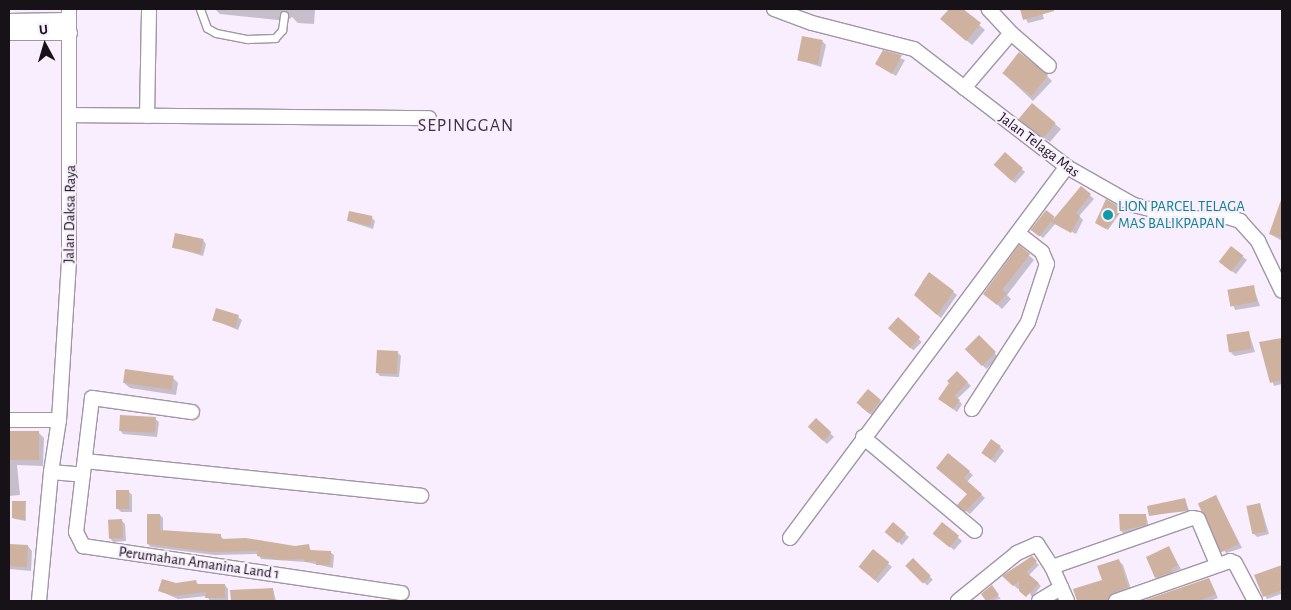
<!DOCTYPE html>
<style>
body{margin:0}
#map{position:relative;width:1291px;height:610px;overflow:hidden;background:#f8eefd;font-family:"Alegreya Sans",sans-serif}
div>[style]{position:absolute}
.shadow>*{inset:0;background:#0003;transform-origin:0 0}
.building>*{inset:0;background:#ceb19f;transform-origin:0 0}
.roads{filter:drop-shadow(1px 0 #a196a6) drop-shadow(-1px 0 #a196a6) drop-shadow(0 1px #a196a6) drop-shadow(0 -1px #a196a6)}
.lane>*{height:7px;margin:-3.5px;padding:0 3.5px;transform-origin:3.5px;border-radius:3.5px;background:#fff}
.street>*{height:14px;margin:-7px;padding:0 7px;transform-origin:7px;border-radius:7px;background:#fff}
.dots>*{width:14px;height:14px;translate:-50% -50%;box-sizing:border-box;border:2px solid #f8eefd;border-radius:50%}
span{translate:-50% -50%;white-space:nowrap;text-align:center;line-height:1.15;-webkit-text-stroke:4px #f8eefd;paint-order:stroke}
.street-label{font-size:15px;color:#161218}
.culture-label{font-size:15px;color:#0d838f}
.left{translate:0 -50%;text-align:left}
.quarter-label{font-size:18px;color:#3d3442;letter-spacing:1px}
.frame{position:absolute;inset:0;border:10px solid #161218;pointer-events:none}
.north{position:absolute;left:20px;top:20px;width:50px;height:50px;-webkit-text-stroke:4px #f8eefd;paint-order:stroke;rotate:354deg;font-size:14px;font-weight:700;line-height:20px;text-align:center;color:#161218}
.north::after{content:'';display:block;margin:auto;width:18px;height:22px;background:#161218;clip-path:polygon(50% 0,100% 100%,50% 72%,0 100%)}
</style>
<div id="map">
<div class="shadow">
<i style="clip-path:polygon(215px 9px,315px 9px,314px 24px,298px 23px,292px 17px,287px 21px,220px 14px)"></i>
<i style="clip-path:polygon(951px 9px,961px 9px,985px 30px,972px 45px,942px 19px)"></i>
<i style="clip-path:polygon(1021px 9px,1041px 9px,1044px 19px,1028px 23px)"></i>
<i style="clip-path:polygon(822px 41px,826px 45px,821px 67px,799px 60px)"></i>
<i style="clip-path:polygon(884px 52px,905px 60px,896px 76px,877px 64px)"></i>
<i style="clip-path:polygon(1002px 72px,1047px 76px,1052px 81px,1033px 101px)"></i>
<i style="clip-path:polygon(1055px 124px,1061px 129px,1050px 142px,1026px 125px)"></i>
<i style="left:1005px;top:154px;width:27px;height:15px;rotate:42deg"></i>
<i style="clip-path:polygon(1082px 188px,1094px 199px,1079px 216px,1083px 220px,1076px 234px,1056px 223px,1043px 238px,1036px 233px,1046px 212px,1055px 220px)"></i>
<i style="clip-path:polygon(1282px 201px,1282px 241px,1270px 234px)"></i>
<i style="clip-path:polygon(1122px 210px,1108px 230px,1098px 224px)"></i>
<i style="clip-path:polygon(371px 217px,375px 221px,373px 229px,348px 221px)"></i>
<i style="clip-path:polygon(203px 240px,206px 244px,203px 256px,173px 247px)"></i>
<i style="clip-path:polygon(1020px 247px,1034px 260px,1007px 295px,1011px 299px,1002px 309px,990px 298px)"></i>
<i style="clip-path:polygon(1243px 257px,1247px 260px,1236px 274px,1224px 266px)"></i>
<i style="clip-path:polygon(929px 273px,957px 295px,941px 318px,919px 299px,924px 284px,922px 282px)"></i>
<i style="clip-path:polygon(1253px 286px,1260px 306px,1235px 310px,1228px 291px)"></i>
<i style="clip-path:polygon(238px 317px,242px 320px,238px 330px,214px 320px)"></i>
<i style="left:898px;top:319px;width:33px;height:12px;rotate:44deg"></i>
<i style="clip-path:polygon(1249px 333px,1255px 352px,1235px 356px,1231px 353px)"></i>
<i style="left:979px;top:337px;width:28px;height:17px;rotate:46deg"></i>
<i style="clip-path:polygon(1282px 339px,1282px 384px,1274px 386px,1260px 343px)"></i>
<i style="clip-path:polygon(397px 352px,401px 356px,399px 377px,380px 376px,377px 372px)"></i>
<i style="clip-path:polygon(957px 373px,971px 386px,957px 399px,962px 404px,957px 412px,943px 402px)"></i>
<i style="clip-path:polygon(172px 377px,178px 383px,176px 395px,130px 388px,124px 383px)"></i>
<i style="clip-path:polygon(880px 401px,883px 404px,873px 416px,861px 407px)"></i>
<i style="clip-path:polygon(155px 419px,159px 422px,157px 437px,123px 434px,120px 430px)"></i>
<i style="left:817px;top:420px;width:24px;height:10px;rotate:45deg"></i>
<i style="clip-path:polygon(9px 432px,39px 433px,44px 438px,43px 466px,17px 465px,20px 495px,9px 496px)"></i>
<i style="clip-path:polygon(1000px 447px,1004px 451px,995px 463px,983px 453px)"></i>
<i style="clip-path:polygon(948px 455px,973px 475px,967px 482px,985px 498px,970px 514px,962px 508px,968px 494px)"></i>
<i style="clip-path:polygon(128px 491px,132px 495px,132px 512px,121px 512px,118px 509px)"></i>
<i style="clip-path:polygon(1216px 496px,1242px 548px,1226px 553px,1223px 549px)"></i>
<i style="clip-path:polygon(1185px 499px,1189px 511px,1150px 515px)"></i>
<i style="clip-path:polygon(25px 502px,26px 521px,15px 519px,13px 518px)"></i>
<i style="clip-path:polygon(1260px 504px,1269px 534px,1257px 537px,1253px 533px)"></i>
<i style="clip-path:polygon(160px 515px,163px 518px,163px 532px,220px 535px,224px 540px,295px 548px,308px 546px,312px 552px,330px 552px,334px 555px,333px 568px,306px 562px,261px 559px,258px 554px,215px 555px,151px 547px,148px 544px)"></i>
<i style="clip-path:polygon(1146px 515px,1149px 528px,1124px 534px,1121px 531px)"></i>
<i style="clip-path:polygon(122px 521px,125px 524px,126px 541px,113px 542px,110px 538px)"></i>
<i style="clip-path:polygon(942px 524px,962px 541px,954px 550px,937px 536px)"></i>
<i style="clip-path:polygon(905px 534px,909px 537px,902px 545px,890px 535px)"></i>
<i style="clip-path:polygon(9px 545px,28px 546px,32px 551px,31px 571px,9px 569px)"></i>
<i style="clip-path:polygon(1169px 548px,1181px 569px,1173px 572px,1175px 576px,1160px 581px,1156px 577px)"></i>
<i style="clip-path:polygon(873px 550px,892px 567px,878px 583px,863px 570px)"></i>
<i style="clip-path:polygon(1031px 558px,1039px 565px,1029px 575px,1041px 586px,1032px 597px,1026px 587px,1018px 589px,1007px 580px)"></i>
<i style="left:913px;top:560px;width:28px;height:8px;rotate:45deg"></i>
<i style="clip-path:polygon(1118px 560px,1123px 565px,1132px 592px,1107px 601px,1079px 601px,1075px 590px,1104px 581px)"></i>
<i style="clip-path:polygon(1282px 566px,1282px 580px,1277px 572px,1281px 594px,1267px 599px,1255px 576px)"></i>
<i style="clip-path:polygon(1209px 579px,1218px 598px,1210px 601px,1156px 601px,1155px 598px)"></i>
<i style="clip-path:polygon(196px 582px,199px 585px,225px 585px,228px 589px,228px 601px,210px 601px,207px 596px,178px 599px,160px 591px,175px 584px)"></i>
<i style="clip-path:polygon(990px 588px,1001px 599px,987px 601px,982px 594px)"></i>
<i style="clip-path:polygon(273px 589px,276px 601px,232px 601px,232px 591px)"></i>
</div>
<div class="building">
<i style="clip-path:polygon(949px 9px,963px 9px,981px 23px,966px 41px,940px 19px)"></i>
<i style="clip-path:polygon(1020px 9px,1054px 9px,1054px 11px,1023px 20px)"></i>
<i style="left:802px;top:36px;width:21px;height:25px;rotate:11deg"></i>
<i style="clip-path:polygon(883px 50px,902px 55px,892px 74px,875px 64px)"></i>
<i style="left:1019px;top:52px;width:37px;height:27px;rotate:38deg"></i>
<i style="left:1032px;top:103px;width:31px;height:21px;rotate:40deg"></i>
<i style="left:1005px;top:152px;width:24px;height:17px;rotate:42deg"></i>
<i style="clip-path:polygon(1081px 186px,1091px 194px,1076px 213px,1080px 216px,1071px 233px,1051px 222px)"></i>
<i style="clip-path:polygon(1106px 199px,1123px 209px,1106px 229px,1095px 223px)"></i>
<i style="clip-path:polygon(1281px 200px,1282px 201px,1282px 238px,1269px 234px)"></i>
<i style="left:1046px;top:210px;width:11px;height:25px;rotate:38deg"></i>
<i style="left:349px;top:211px;width:24px;height:10px;rotate:12deg"></i>
<i style="left:175px;top:233px;width:29px;height:15px;rotate:12deg"></i>
<i style="clip-path:polygon(1019px 245px,1030px 254px,1002px 290px,1007px 293px,997px 305px,983px 294px)"></i>
<i style="left:1231px;top:246px;width:16px;height:20px;rotate:38deg"></i>
<i style="clip-path:polygon(929px 272px,954px 291px,937px 315px,914px 295px)"></i>
<i style="left:1254px;top:285px;width:17px;height:27px;rotate:80deg"></i>
<i style="left:216px;top:308px;width:24px;height:13px;rotate:17deg"></i>
<i style="left:898px;top:317px;width:30px;height:15px;rotate:42deg"></i>
<i style="left:1249px;top:331px;width:18px;height:23px;rotate:81deg"></i>
<i style="left:979px;top:335px;width:24px;height:20px;rotate:45deg"></i>
<i style="clip-path:polygon(1282px 338px,1282px 380px,1270px 383px,1259px 342px)"></i>
<i style="left:377px;top:350px;width:21px;height:23px;rotate:3deg"></i>
<i style="left:125px;top:369px;width:49px;height:14px;rotate:8deg"></i>
<i style="clip-path:polygon(957px 371px,968px 382px,954px 396px,960px 400px,953px 409px,938px 399px,949px 383px,947px 381px)"></i>
<i style="left:868px;top:389px;width:17px;height:18px;rotate:40deg"></i>
<i style="left:120px;top:415px;width:36px;height:16px;rotate:3deg"></i>
<i style="left:816px;top:418px;width:21px;height:12px;rotate:43deg"></i>
<i style="left:9px;top:431px;width:30px;height:29px"></i>
<i style="left:991px;top:439px;width:12px;height:17px;rotate:35deg"></i>
<i style="clip-path:polygon(948px 453px,970px 471px,964px 478px,982px 494px,965px 512px,957px 505px,967px 494px,936px 468px)"></i>
<i style="left:116px;top:490px;width:13px;height:19px"></i>
<i style="left:1216px;top:495px;width:54px;height:20px;rotate:65deg"></i>
<i style="clip-path:polygon(1185px 498px,1188px 510px,1149px 516px,1147px 506px)"></i>
<i style="clip-path:polygon(12px 501px,26px 501px,25px 520px,12px 518px)"></i>
<i style="left:1260px;top:503px;width:29px;height:14px;rotate:78deg"></i>
<i style="clip-path:polygon(147px 514px,160px 514px,160px 530px,221px 534px,221px 539px,246px 538px,295px 546px,309px 544px,310px 550px,331px 551px,330px 565px,316px 565px,316px 561px,305px 562px,304px 559px,278px 560px,257px 556px,257px 551px,211px 552px,147px 544px)"></i>
<i style="clip-path:polygon(1119px 514px,1146px 514px,1146px 525px,1120px 531px)"></i>
<i style="left:122px;top:519px;width:19px;height:14px;rotate:87deg"></i>
<i style="left:893px;top:522px;width:17px;height:13px;rotate:40deg"></i>
<i style="left:942px;top:522px;width:22px;height:15px;rotate:39deg"></i>
<i style="left:9px;top:544px;width:19px;height:22px;rotate:3deg"></i>
<i style="clip-path:polygon(1169px 546px,1178px 565px,1171px 569px,1172px 572px,1155px 578px,1146px 557px)"></i>
<i style="left:873px;top:549px;width:21px;height:23px;rotate:39deg"></i>
<i style="clip-path:polygon(1032px 556px,1037px 561px,1026px 572px,1039px 583px,1026px 597px,1019px 591px,1019px 581px,1013px 586px,1002px 576px)"></i>
<i style="left:913px;top:558px;width:25px;height:11px;rotate:45deg"></i>
<i style="clip-path:polygon(1119px 559px,1128px 587px,1113px 593px,1107px 601px,1077px 601px,1073px 589px,1102px 580px,1097px 566px)"></i>
<i style="clip-path:polygon(1282px 565px,1282px 590px,1263px 597px,1254px 575px)"></i>
<i style="clip-path:polygon(1209px 578px,1216px 594px,1198px 601px,1142px 601px)"></i>
<i style="clip-path:polygon(162px 579px,176px 583px,196px 580px,197px 584px,225px 584px,225px 598px,205px 598px,206px 592px,174px 596px,158px 591px)"></i>
<i style="clip-path:polygon(992px 585px,999px 595px,986px 601px,981px 594px)"></i>
<i style="clip-path:polygon(273px 588px,274px 601px,231px 601px,230px 590px)"></i>
</div>
<div class="roads">
<div class="lane">
<i style="left:200px;top:9px;width:20px;rotate:70deg"></i>
<i style="left:207px;top:28px;width:10px;rotate:29deg"></i>
<i style="left:216px;top:33px;width:32px;rotate:11deg"></i>
<i style="left:247px;top:39px;width:28px;rotate:-2deg"></i>
<i style="left:275px;top:38px;width:11px;rotate:-49deg"></i>
<i style="left:282px;top:30px;width:15px;rotate:-82deg"></i>
</div>
<div class="street">
<i style="left:774px;top:9px;width:40px;rotate:20.2deg"></i>
<i style="left:812px;top:23px;width:105px;rotate:14.3deg"></i>
<i style="left:914px;top:49px;width:193px;rotate:37.6deg"></i>
<i style="left:1067px;top:167px;width:77px;rotate:29.6deg"></i>
<i style="left:1134px;top:205px;width:56px;rotate:14.5deg"></i>
<i style="left:1188px;top:219px;width:40px;rotate:-2.9deg"></i>
<i style="left:1228px;top:217px;width:13px;rotate:18deg"></i>
<i style="left:1240px;top:221px;width:27px;rotate:48deg"></i>
<i style="left:1258px;top:241px;width:55px;rotate:64.4deg"></i>
<i style="left:9px;top:21px;width:60px;rotate:-1deg"></i>
<i style="left:9px;top:33px;width:61px"></i>
<i style="left:1011px;top:33px;width:50px;rotate:41deg"></i>
<i style="left:964px;top:88px;width:72px;rotate:-49.5deg"></i>
<i style="left:1011px;top:33px;width:33px;rotate:-133deg"></i>
<i style="left:71px;top:115px;width:358px;rotate:0.5deg"></i>
<i style="left:147px;top:116px;width:107px;rotate:-88.9deg"></i>
<i style="left:972px;top:409px;width:103px;rotate:-57.2deg"></i>
<i style="left:1028px;top:322px;width:61px;rotate:-71.9deg"></i>
<i style="left:1047px;top:264px;width:13px;rotate:-113deg"></i>
<i style="left:1042px;top:252px;width:31px;rotate:-142deg"></i>
<i style="left:192px;top:412px;width:101px;rotate:-172deg"></i>
<i style="left:92px;top:398px;width:135px;rotate:96.8deg"></i>
<i style="left:76px;top:532px;width:16px;rotate:63deg"></i>
<i style="left:83px;top:546px;width:322px;rotate:8.4deg"></i>
<i style="left:9px;top:420px;width:50px"></i>
<i style="left:863px;top:437px;width:146px;rotate:40deg"></i>
<i style="left:85px;top:461px;width:338px;rotate:5.9deg"></i>
<i style="left:51px;top:472px;width:32px;rotate:5deg"></i>
<i style="left:790px;top:538px;width:463px;rotate:-53.3deg"></i>
<i style="left:1052px;top:567px;width:148px;rotate:-19.3deg"></i>
<i style="left:1192px;top:518px;width:6px;rotate:9deg"></i>
<i style="left:1198px;top:519px;width:49px;rotate:67.1deg"></i>
<i style="left:39px;top:601px;width:130px;rotate:-84.7deg"></i>
<i style="left:51px;top:472px;width:53px;rotate:-81.3deg"></i>
<i style="left:59px;top:420px;width:158px;rotate:-86.4deg"></i>
<i style="left:69px;top:262px;width:253px;rotate:-90deg"></i>
<i style="left:958px;top:601px;width:76px;rotate:-39.1deg"></i>
<i style="left:1017px;top:553px;width:22px;rotate:-24deg"></i>
<i style="left:1037px;top:544px;width:27px;rotate:57deg"></i>
<i style="left:1052px;top:567px;width:37px;rotate:66deg"></i>
<i style="left:1039px;top:601px;width:26px;rotate:-31deg"></i>
<i style="left:1116px;top:601px;width:121px;rotate:-19.3deg"></i>
<i style="left:1230px;top:561px;width:5px;rotate:22deg"></i>
<i style="left:1235px;top:563px;width:43px;rotate:62.2deg"></i>
</div>
</div>
<div class="dots">
<i style="left:1108px;top:215px;background:#0f9aa8"></i>
</div>
<div class="street-label">
<span style="left:1039px;top:145px;rotate:37deg">Jalan Telaga Mas</span>
<span style="left:70px;top:214px;rotate:-89deg">Jalan Daksa Raya</span>
<span style="left:199px;top:563px;rotate:8deg">Perumahan Amanina Land 1</span>
</div>
<div class="culture-label">
<span class="left" style="left:1118px;top:215px">LION PARCEL TELAGA<br>MAS BALIKPAPAN</span>
</div>
<div class="quarter-label">
<span style="left:466px;top:126px">SEPINGGAN</span>
</div>
<div class="frame"></div>
<div class="north">U</div>
</div>
